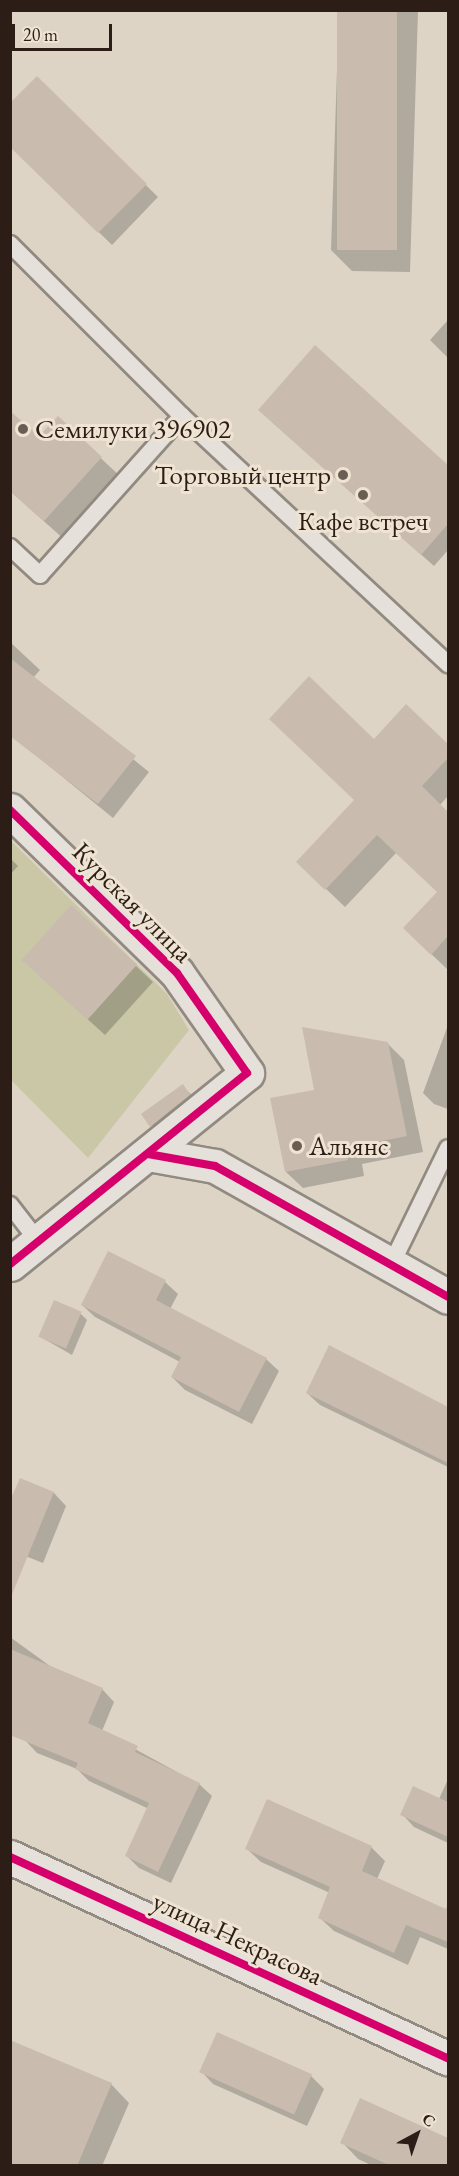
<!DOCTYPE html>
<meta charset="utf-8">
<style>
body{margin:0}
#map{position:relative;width:459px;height:2176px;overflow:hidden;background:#ddd4c6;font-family:"EB Garamond",serif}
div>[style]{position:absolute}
.green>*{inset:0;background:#cac7a7}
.shadow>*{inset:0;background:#0003}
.building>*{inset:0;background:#cabbaf;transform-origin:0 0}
.roads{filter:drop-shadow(2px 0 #918a81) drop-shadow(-2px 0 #918a81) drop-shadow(0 2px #918a81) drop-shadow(0 -2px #918a81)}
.lane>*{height:16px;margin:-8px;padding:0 8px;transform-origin:8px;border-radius:8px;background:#e5e0d9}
.street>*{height:33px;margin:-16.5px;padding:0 16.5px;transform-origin:16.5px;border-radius:16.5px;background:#e5e0d9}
.secondary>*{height:33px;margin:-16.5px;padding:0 16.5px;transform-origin:16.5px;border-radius:16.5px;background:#e5e0d9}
.cycleway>*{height:8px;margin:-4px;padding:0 4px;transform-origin:4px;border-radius:4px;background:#d6006c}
.dots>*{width:16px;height:16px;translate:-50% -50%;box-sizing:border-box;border:3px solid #efe4d3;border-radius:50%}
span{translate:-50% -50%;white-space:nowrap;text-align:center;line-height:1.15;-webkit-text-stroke:6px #efe4d3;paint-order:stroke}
.poi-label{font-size:27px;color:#2c1e16}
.left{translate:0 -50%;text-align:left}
.right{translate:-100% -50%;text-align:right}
.street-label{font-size:27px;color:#2c1e16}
.frame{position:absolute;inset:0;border:12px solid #2c1e16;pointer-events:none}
.north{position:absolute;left:387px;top:2104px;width:60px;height:60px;-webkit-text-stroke:4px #efe4d3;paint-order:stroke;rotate:40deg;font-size:16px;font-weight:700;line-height:24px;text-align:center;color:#2c1e16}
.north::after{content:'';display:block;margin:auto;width:21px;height:27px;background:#2c1e16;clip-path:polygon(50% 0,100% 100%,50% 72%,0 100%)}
.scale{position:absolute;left:12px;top:24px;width:100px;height:27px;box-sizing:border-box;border:3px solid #2c1e16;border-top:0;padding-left:8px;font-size:18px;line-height:21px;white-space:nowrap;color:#2c1e16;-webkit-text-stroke:4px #efe4d3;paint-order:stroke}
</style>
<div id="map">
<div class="green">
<i style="clip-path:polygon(10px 840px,167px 994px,189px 1030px,88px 1158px,11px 1080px)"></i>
</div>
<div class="shadow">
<i style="clip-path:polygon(339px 10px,418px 10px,410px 272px,352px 271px,331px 250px)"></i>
<i style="clip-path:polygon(37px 78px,158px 197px,112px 245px,10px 145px)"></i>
<i style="clip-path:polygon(448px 320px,448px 358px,430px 340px)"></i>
<i style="clip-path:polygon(315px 348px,448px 467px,448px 550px,434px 566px,272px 422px)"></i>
<i style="clip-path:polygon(58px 418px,122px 478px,66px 541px,10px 491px,39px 438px)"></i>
<i style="clip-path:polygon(10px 642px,40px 670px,33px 678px,149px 772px,113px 818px,10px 734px)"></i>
<i style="clip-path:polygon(407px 706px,448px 746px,448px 796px,440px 805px,448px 814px,448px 970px,424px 947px,439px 893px,396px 853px,345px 907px,298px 862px,356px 800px,374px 741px)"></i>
<i style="clip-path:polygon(10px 858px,18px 866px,10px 875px)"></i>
<i style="clip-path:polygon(136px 966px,153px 982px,105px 1035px,40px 976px)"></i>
<i style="clip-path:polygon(448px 1025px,448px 1109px,434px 1104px,423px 1093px)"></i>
<i style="clip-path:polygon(387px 1043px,404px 1060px,423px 1152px,362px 1164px,364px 1176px,303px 1188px,286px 1172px,316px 1091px)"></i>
<i style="clip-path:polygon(182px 1086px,195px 1098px,164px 1138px,143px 1114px)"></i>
<i style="clip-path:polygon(165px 1282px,178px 1294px,170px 1309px,266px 1359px,279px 1371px,252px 1424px,185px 1390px,172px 1377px,180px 1362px,95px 1317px,82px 1305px)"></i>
<i style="clip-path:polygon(81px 1314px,87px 1320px,72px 1355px,39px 1336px)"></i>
<i style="clip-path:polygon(329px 1347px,448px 1408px,448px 1467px,320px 1405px,307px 1393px)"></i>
<i style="clip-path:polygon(21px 1480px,54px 1493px,66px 1506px,43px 1563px,10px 1550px,10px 1500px)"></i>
<i style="clip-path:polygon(10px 1637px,50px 1666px,102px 1689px,114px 1702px,102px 1731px,199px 1784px,212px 1796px,171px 1883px,139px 1868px,127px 1856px,149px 1809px,89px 1781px,77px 1769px,37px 1753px,10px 1724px)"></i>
<i style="clip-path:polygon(448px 1779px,448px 1843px,414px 1827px,402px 1814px,439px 1799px)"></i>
<i style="clip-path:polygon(371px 1847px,385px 1861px,377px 1879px,446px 1910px,448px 1903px,448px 1949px,420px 1937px,408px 1965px,334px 1931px,320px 1918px,330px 1893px,261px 1862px,247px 1849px)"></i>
<i style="clip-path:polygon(218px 2034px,311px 2076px,324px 2089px,307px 2126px,213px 2084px,201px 2071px)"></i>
<i style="clip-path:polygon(111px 2084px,129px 2103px,102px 2166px,10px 2166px)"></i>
<i style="clip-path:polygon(360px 2100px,448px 2141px,448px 2166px,373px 2166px,358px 2159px,342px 2142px)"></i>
</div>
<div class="building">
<i style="left:337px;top:10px;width:60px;height:240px"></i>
<i style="clip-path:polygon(37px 76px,147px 184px,98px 233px,10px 147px,10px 103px)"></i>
<i style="clip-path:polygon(315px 345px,448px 465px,448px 524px,421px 555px,258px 410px)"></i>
<i style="clip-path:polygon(10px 411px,39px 436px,58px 416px,102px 457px,44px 521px,10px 491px)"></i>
<i style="clip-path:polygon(10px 658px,136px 756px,98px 804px,10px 736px)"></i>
<i style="clip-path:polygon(309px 676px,374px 739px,406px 704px,448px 744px,448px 758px,422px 786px,448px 812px,448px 936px,431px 955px,403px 928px,437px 892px,377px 835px,325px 890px,296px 862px,354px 800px,269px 719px)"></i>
<i style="left:71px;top:905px;width:89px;height:74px;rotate:42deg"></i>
<i style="clip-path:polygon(302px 1027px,388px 1042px,407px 1136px,346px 1148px,348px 1160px,285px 1172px,270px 1098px,314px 1090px)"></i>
<i style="clip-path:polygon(183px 1084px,190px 1095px,150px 1127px,141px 1114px)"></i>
<i style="clip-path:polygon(108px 1251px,166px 1280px,156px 1300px,267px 1358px,239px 1412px,171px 1377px,181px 1357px,81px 1305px)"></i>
<i style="left:54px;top:1300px;width:30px;height:40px;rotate:23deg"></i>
<i style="clip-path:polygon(329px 1345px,448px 1407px,448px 1463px,306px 1393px)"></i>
<i style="clip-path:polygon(20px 1478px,54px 1492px,11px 1597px,10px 1501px)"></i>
<i style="clip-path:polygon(10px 1649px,103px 1688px,88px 1723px,138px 1746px,135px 1752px,200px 1783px,158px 1872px,125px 1856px,149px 1803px,75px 1769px,78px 1763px,10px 1735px)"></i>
<i style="clip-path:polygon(413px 1786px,448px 1802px,448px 1837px,400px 1815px)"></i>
<i style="clip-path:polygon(267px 1799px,372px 1846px,362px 1871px,448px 1910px,448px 1942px,406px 1925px,394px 1953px,318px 1918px,330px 1887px,245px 1849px)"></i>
<i style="left:217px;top:2032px;width:104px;height:44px;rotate:24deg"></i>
<i style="clip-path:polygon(10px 2040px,112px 2083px,77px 2166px,10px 2166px)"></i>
<i style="clip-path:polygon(360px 2098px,448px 2138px,448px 2166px,391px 2166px,340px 2143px)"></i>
</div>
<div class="roads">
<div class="lane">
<i style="left:10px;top:244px;width:243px;rotate:45deg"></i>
<i style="left:182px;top:416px;width:213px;rotate:131.8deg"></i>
<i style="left:40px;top:575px;width:41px;rotate:-137deg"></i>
<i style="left:182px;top:416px;width:364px;rotate:43deg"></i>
<i style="left:10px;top:1205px;width:46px;rotate:52.1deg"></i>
<i style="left:390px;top:1267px;width:132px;rotate:-64deg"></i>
</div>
<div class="street">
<i style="left:10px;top:810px;width:233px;rotate:44.3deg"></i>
<i style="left:177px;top:973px;width:122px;rotate:55deg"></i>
<i style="left:247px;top:1073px;width:304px;rotate:141.1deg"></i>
<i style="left:148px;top:1154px;width:68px;rotate:10.2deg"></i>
<i style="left:215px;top:1166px;width:267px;rotate:29.3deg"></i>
</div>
<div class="secondary">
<i style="left:10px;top:1857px;width:482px;rotate:24.7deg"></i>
</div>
</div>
<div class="cycleway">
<i style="left:10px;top:810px;width:233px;rotate:44.3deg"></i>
<i style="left:177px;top:973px;width:122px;rotate:55deg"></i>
<i style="left:247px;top:1073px;width:304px;rotate:141.1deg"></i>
<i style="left:148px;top:1154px;width:68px;rotate:10.2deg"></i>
<i style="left:215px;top:1166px;width:267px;rotate:29.3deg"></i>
<i style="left:10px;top:1857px;width:482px;rotate:24.7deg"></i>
</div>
<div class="dots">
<i style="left:23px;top:429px;background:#6a5e54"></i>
<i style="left:343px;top:475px;background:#6a5e54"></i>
<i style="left:363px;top:495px;background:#6a5e54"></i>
<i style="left:297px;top:1146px;background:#6a5e54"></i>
</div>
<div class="poi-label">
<span class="left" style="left:35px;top:429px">Семилуки 396902</span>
<span class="right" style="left:331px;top:475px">Торговый центр</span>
<span style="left:363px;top:521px">Кафе встреч</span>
<span class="left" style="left:309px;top:1146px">Альянс</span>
</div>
<div class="street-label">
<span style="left:133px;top:902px;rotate:45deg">Курская улица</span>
<span style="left:238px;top:1938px;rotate:25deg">улица Некрасова</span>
</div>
<div class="frame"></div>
<div class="north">С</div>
<div class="scale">20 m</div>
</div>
